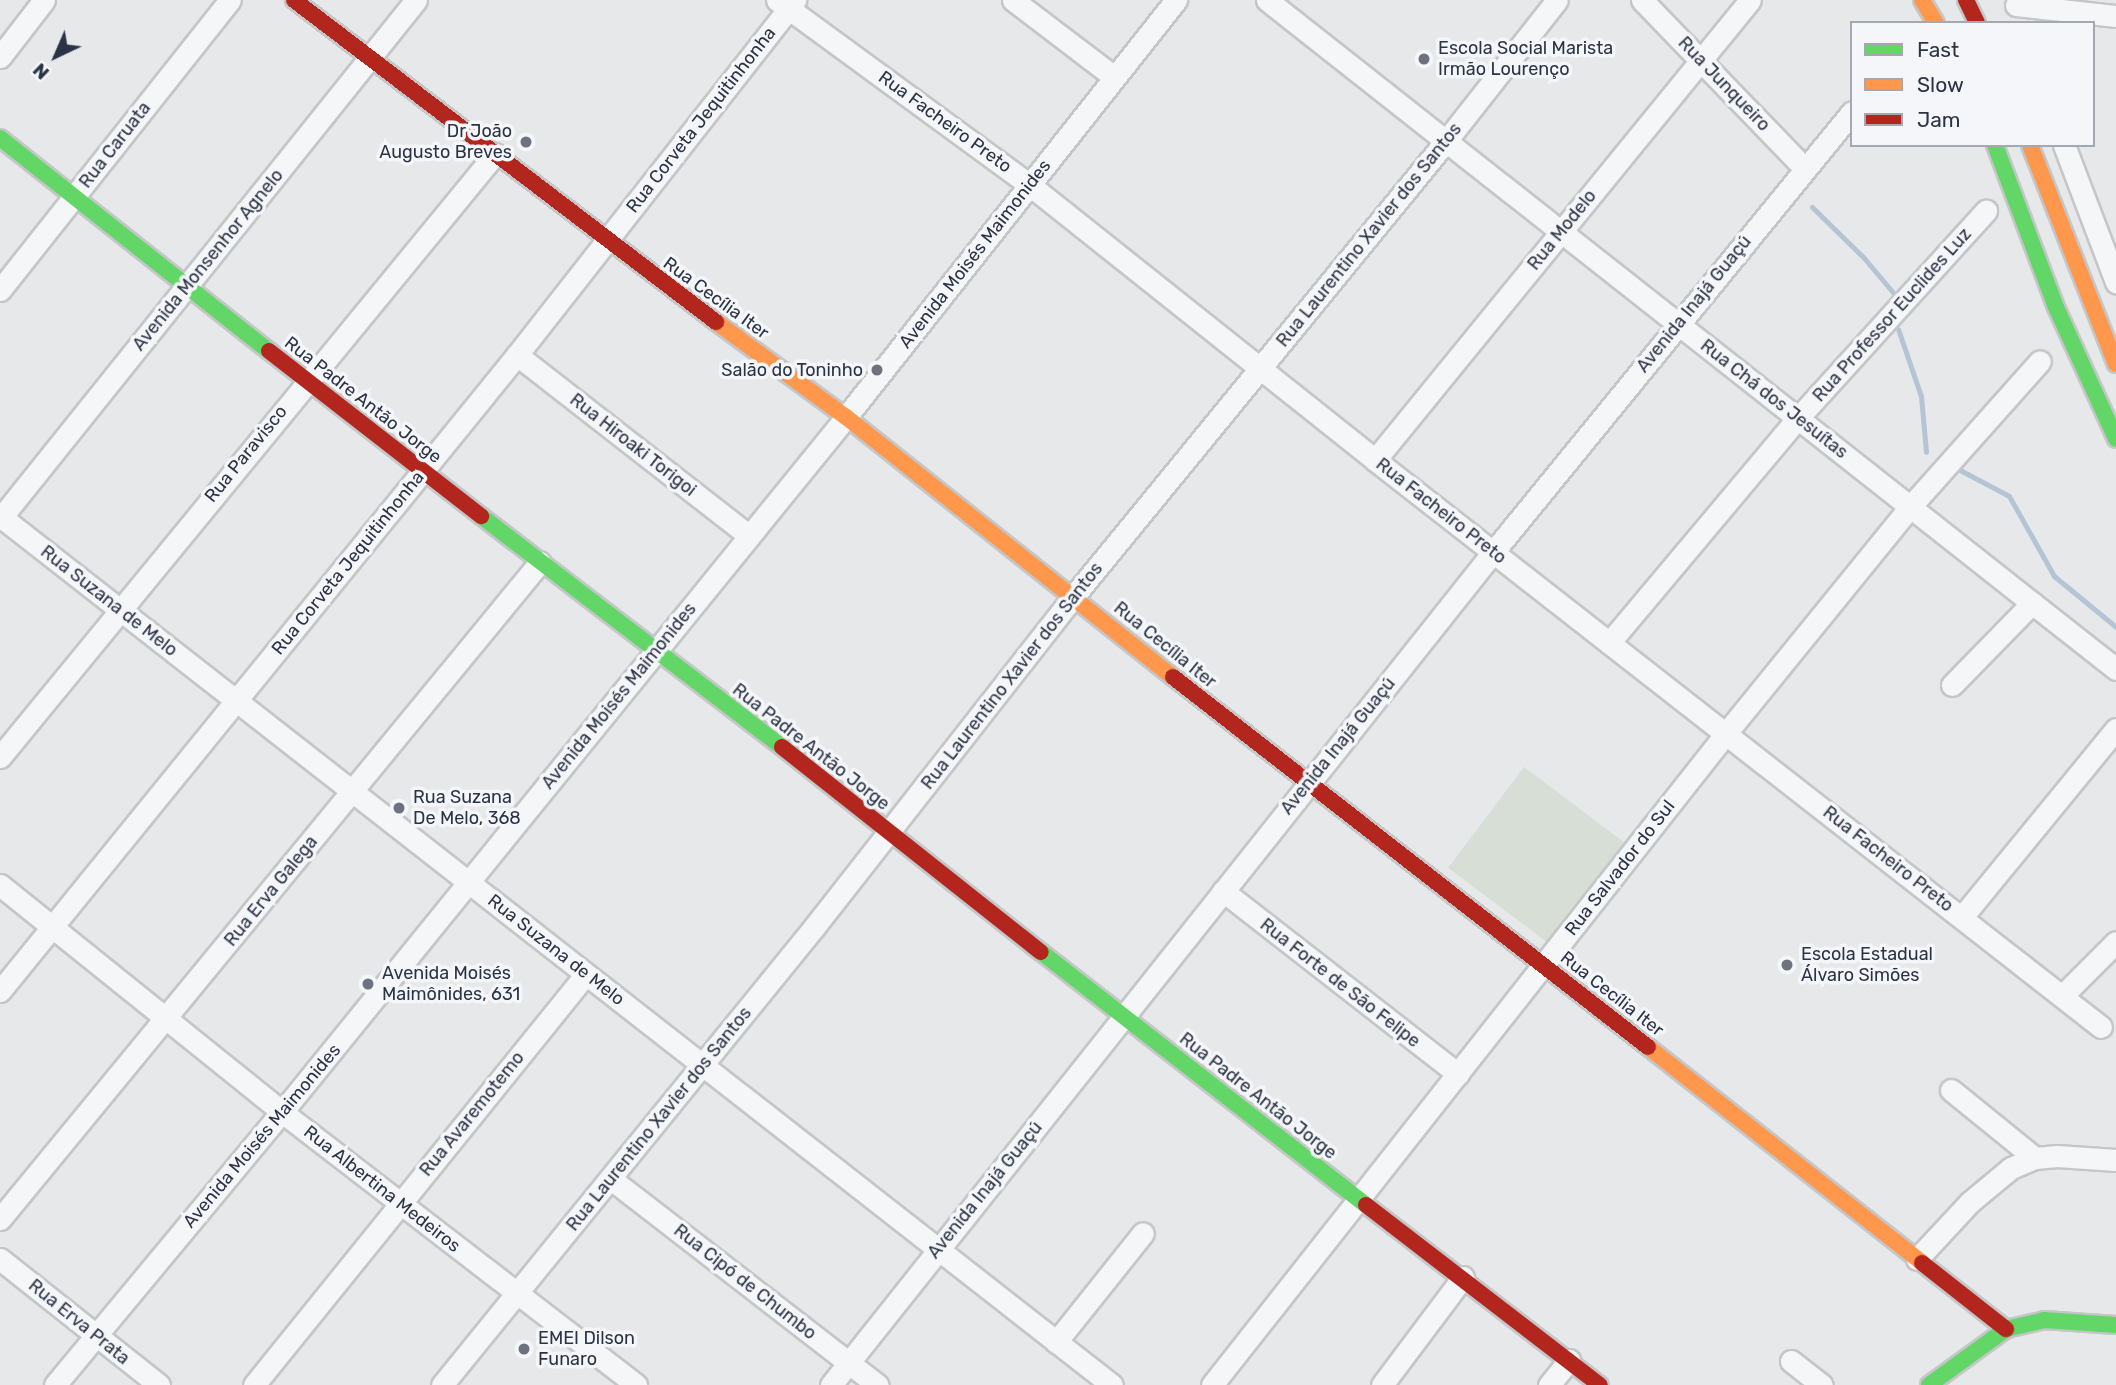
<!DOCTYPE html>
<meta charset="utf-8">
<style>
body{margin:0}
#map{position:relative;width:2116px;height:1385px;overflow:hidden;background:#e6e8ea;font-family:Rubik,sans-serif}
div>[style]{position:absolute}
.green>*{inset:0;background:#d6ded6;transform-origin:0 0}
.stream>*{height:5px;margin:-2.5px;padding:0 2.5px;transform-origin:2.5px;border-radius:2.5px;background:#b4c4d5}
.roads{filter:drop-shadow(2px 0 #c4c6c8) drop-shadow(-2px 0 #c4c6c8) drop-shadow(0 2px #c4c6c8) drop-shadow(0 -2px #c4c6c8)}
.street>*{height:21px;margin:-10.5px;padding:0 10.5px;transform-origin:10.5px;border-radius:10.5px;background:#f5f6f7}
.fast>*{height:16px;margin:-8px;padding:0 8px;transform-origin:8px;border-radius:8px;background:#63d668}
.slow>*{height:16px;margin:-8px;padding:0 8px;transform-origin:8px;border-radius:8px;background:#ff974d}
.jam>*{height:16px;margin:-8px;padding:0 8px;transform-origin:8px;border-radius:8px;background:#b3261e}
.dots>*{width:19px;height:19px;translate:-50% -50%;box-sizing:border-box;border:4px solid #f4f6f9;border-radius:50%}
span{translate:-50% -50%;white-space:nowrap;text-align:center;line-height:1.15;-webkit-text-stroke:7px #f4f6f9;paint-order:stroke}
.poi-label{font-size:18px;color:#2b3445}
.left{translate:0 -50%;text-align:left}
.right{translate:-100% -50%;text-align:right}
.street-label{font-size:18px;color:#2b3445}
.legend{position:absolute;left:1850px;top:21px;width:245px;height:126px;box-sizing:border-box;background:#f4f6f9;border:2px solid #a4a8b1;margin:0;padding:9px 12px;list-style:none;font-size:21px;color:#2b3445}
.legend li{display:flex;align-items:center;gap:14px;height:35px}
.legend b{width:35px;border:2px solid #a4a8b1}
.north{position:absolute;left:21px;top:21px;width:70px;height:70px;-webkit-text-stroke:5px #f4f6f9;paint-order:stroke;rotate:224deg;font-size:19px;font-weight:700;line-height:28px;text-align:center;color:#2b3445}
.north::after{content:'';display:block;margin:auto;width:24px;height:32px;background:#2b3445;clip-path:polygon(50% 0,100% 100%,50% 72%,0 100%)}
</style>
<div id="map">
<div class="green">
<i style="left:1524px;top:767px;width:126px;height:126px;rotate:37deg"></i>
</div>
<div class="stream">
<i style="left:1812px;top:207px;width:73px;rotate:44.4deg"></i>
<i style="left:1864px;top:258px;width:50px;rotate:49.9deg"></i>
<i style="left:1898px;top:329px;width:71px;rotate:71.1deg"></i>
<i style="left:1921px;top:396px;width:56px;rotate:84.9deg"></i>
<i style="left:1960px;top:470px;width:55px;rotate:28deg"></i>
<i style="left:2009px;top:496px;width:92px;rotate:60.6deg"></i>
<i style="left:2054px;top:576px;width:80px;rotate:39.4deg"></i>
</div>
<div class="roads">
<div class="street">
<i style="left:777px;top:0;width:315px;rotate:36.2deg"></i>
<i style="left:1031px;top:186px;width:440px;rotate:38.5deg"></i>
<i style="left:1375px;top:460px;width:921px;rotate:37.99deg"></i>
<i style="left:1013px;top:0;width:127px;rotate:37.3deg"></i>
<i style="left:1267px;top:0;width:1081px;rotate:38.24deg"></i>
<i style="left:1642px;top:0;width:235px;rotate:46deg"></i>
<i style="left:2016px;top:5px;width:101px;rotate:6.3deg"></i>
<i style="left:0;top:57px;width:72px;rotate:-52.3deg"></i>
<i style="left:2064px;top:145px;width:147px;rotate:69.2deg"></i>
<i style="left:0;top:290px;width:370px;rotate:-51.6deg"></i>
<i style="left:517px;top:355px;width:293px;rotate:37.9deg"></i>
<i style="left:1375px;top:460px;width:593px;rotate:-50.81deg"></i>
<i style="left:0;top:516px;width:1411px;rotate:38.01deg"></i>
<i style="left:0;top:519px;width:665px;rotate:-51.29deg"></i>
<i style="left:1609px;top:643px;width:294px;rotate:-50deg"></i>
<i style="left:1798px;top:418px;width:280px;rotate:-47.8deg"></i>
<i style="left:1952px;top:685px;width:115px;rotate:-45.7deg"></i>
<i style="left:0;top:757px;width:780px;rotate:-50.62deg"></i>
<i style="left:0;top:885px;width:362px;rotate:38.8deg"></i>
<i style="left:282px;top:1112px;width:447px;rotate:37.6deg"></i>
<i style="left:1223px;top:891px;width:298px;rotate:37.9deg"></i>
<i style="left:1962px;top:917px;width:243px;rotate:-50.7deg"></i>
<i style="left:0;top:991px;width:820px;rotate:-50.89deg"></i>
<i style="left:517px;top:355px;width:451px;rotate:-51.9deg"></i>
<i style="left:2062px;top:996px;width:76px;rotate:-45deg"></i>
<i style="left:1951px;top:1090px;width:108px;rotate:39deg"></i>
<i style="left:611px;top:1179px;width:337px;rotate:37.7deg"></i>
<i style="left:0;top:1219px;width:850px;rotate:-50.58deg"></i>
<i style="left:0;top:1259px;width:203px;rotate:38.4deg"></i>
<i style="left:1917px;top:1259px;width:78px;rotate:-47.1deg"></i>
<i style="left:1970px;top:1202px;width:53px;rotate:-39.7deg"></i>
<i style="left:2011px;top:1168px;width:26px;rotate:-23deg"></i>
<i style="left:2035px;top:1158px;width:22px;rotate:-5deg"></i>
<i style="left:2057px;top:1156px;width:59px;rotate:3.9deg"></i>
<i style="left:1056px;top:1342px;width:139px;rotate:-51.4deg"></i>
<i style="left:1791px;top:1361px;width:39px;rotate:38deg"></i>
<i style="left:55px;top:1385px;width:355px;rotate:-50.3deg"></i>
<i style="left:282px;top:1112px;width:895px;rotate:-50.94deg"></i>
<i style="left:846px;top:417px;width:532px;rotate:-51.64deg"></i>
<i style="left:254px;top:1385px;width:528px;rotate:-51.07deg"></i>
<i style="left:442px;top:1385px;width:591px;rotate:-50.9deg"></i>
<i style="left:815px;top:926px;width:418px;rotate:-51.9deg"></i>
<i style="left:1073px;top:597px;width:589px;rotate:-50.72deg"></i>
<i style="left:1446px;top:141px;width:179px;rotate:-51.8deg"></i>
<i style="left:831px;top:1385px;width:1065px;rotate:-51.52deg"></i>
<i style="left:1494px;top:551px;width:566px;rotate:-50.8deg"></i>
<i style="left:1212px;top:1385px;width:832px;rotate:-51.74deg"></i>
<i style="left:1727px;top:732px;width:290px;rotate:-50.9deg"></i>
<i style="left:1910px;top:507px;width:195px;rotate:-48.3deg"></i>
<i style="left:1382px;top:1385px;width:135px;rotate:-53.1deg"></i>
<i style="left:1549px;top:1385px;width:32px;rotate:-51deg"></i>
</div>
<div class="fast">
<i style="left:0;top:138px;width:343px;rotate:38.4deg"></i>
<i style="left:1995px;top:145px;width:171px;rotate:69.4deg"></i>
<i style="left:2055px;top:305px;width:147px;rotate:65.5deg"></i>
<i style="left:481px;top:516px;width:379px;rotate:37.5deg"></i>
<i style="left:1041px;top:952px;width:412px;rotate:37.9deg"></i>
<i style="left:1929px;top:1385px;width:95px;rotate:-36deg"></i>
<i style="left:2006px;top:1329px;width:39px;rotate:-13deg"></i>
<i style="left:2044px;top:1320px;width:72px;rotate:4deg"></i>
</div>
<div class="slow">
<i style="left:1922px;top:0;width:27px;rotate:59deg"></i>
<i style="left:2030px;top:145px;width:235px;rotate:68.6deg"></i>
<i style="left:716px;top:322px;width:161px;rotate:36.2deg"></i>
<i style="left:846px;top:417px;width:418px;rotate:38.5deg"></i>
<i style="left:1648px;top:1047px;width:349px;rotate:38.2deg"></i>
</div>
<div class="jam">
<i style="left:294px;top:0;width:531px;rotate:37.34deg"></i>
<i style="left:1966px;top:0;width:25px;rotate:64deg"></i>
<i style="left:269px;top:351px;width:269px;rotate:37.9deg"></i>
<i style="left:1173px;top:677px;width:602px;rotate:37.92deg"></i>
<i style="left:782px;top:747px;width:330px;rotate:38.4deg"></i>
<i style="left:1366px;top:1205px;width:295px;rotate:37.6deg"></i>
<i style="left:1922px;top:1263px;width:107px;rotate:38.2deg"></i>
</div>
</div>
<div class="dots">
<i style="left:1424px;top:59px;background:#6c737f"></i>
<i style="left:526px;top:142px;background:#6c737f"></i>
<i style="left:877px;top:370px;background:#6c737f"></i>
<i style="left:399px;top:808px;background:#6c737f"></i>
<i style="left:1787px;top:965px;background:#6c737f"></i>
<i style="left:368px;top:984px;background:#6c737f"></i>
<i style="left:524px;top:1349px;background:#6c737f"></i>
</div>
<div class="poi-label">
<span class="left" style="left:1438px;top:59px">Escola Social Marista<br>Irmão Lourenço</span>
<span class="right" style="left:512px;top:142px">Dr João<br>Augusto Breves</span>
<span class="right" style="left:863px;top:370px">Salão do Toninho</span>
<span class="left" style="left:413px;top:808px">Rua Suzana<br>De Melo, 368</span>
<span class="left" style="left:1801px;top:965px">Escola Estadual<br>Álvaro Simões</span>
<span class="left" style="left:382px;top:984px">Avenida Moisés<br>Maimônides, 631</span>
<span class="left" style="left:538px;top:1349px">EMEI Dilson<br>Funaro</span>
</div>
<div class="street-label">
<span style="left:1724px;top:84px;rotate:46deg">Rua Junqueiro</span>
<span style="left:701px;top:120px;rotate:-52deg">Rua Corveta Jequitinhonha</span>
<span style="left:945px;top:122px;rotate:36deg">Rua Facheiro Preto</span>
<span style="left:115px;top:145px;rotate:-52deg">Rua Caruata</span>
<span style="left:1562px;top:230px;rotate:-51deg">Rua Modelo</span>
<span style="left:1369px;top:235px;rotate:-51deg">Rua Laurentino Xavier dos Santos</span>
<span style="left:975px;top:254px;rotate:-52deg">Avenida Moisés Maimonides</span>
<span style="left:208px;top:260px;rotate:-51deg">Avenida Monsenhor Agnelo</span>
<span style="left:716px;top:298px;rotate:36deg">Rua Cecília Iter</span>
<span style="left:1694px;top:304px;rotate:-51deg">Avenida Inajá Guaçú</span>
<span style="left:1892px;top:315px;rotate:-48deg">Rua Professor Euclides Luz</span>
<span style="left:1774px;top:399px;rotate:38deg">Rua Chá dos Jesuítas</span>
<span style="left:363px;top:400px;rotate:38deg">Rua Padre Antão Jorge</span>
<span style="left:633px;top:445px;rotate:38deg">Rua Hiroaki Torigoi</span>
<span style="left:246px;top:454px;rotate:-51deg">Rua Paravisco</span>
<span style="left:1441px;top:511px;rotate:38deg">Rua Facheiro Preto</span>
<span style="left:348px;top:563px;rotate:-51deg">Rua Corveta Jequitinhonha</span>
<span style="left:109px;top:601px;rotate:38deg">Rua Suzana de Melo</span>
<span style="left:1165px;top:645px;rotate:39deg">Rua Cecília Iter</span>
<span style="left:1012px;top:676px;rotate:-52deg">Rua Laurentino Xavier dos Santos</span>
<span style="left:619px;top:696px;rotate:-51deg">Avenida Moisés Maimonides</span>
<span style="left:1338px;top:746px;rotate:-51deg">Avenida Inajá Guaçú</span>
<span style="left:811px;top:747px;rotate:38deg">Rua Padre Antão Jorge</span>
<span style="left:1888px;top:859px;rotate:38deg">Rua Facheiro Preto</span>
<span style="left:1620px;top:868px;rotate:-52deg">Rua Salvador do Sul</span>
<span style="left:271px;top:891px;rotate:-51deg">Rua Erva Galega</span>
<span style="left:556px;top:950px;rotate:38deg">Rua Suzana de Melo</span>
<span style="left:1340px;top:983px;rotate:38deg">Rua Forte de São Felipe</span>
<span style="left:1612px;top:994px;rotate:38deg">Rua Cecília Iter</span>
<span style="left:1258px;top:1096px;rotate:38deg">Rua Padre Antão Jorge</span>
<span style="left:472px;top:1114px;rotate:-51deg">Rua Avaremotemo</span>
<span style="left:659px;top:1119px;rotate:-51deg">Rua Laurentino Xavier dos Santos</span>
<span style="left:262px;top:1136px;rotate:-50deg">Avenida Moisés Maimonides</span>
<span style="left:382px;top:1189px;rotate:38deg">Rua Albertina Medeiros</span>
<span style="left:985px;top:1190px;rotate:-51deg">Avenida Inajá Guaçú</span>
<span style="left:745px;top:1282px;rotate:38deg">Rua Cipó de Chumbo</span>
<span style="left:79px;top:1322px;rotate:39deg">Rua Erva Prata</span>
</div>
<ul class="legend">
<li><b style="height:9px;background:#63d668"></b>Fast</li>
<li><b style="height:9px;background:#ff974d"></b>Slow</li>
<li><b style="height:9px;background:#b3261e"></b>Jam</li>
</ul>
<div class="north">N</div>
</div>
